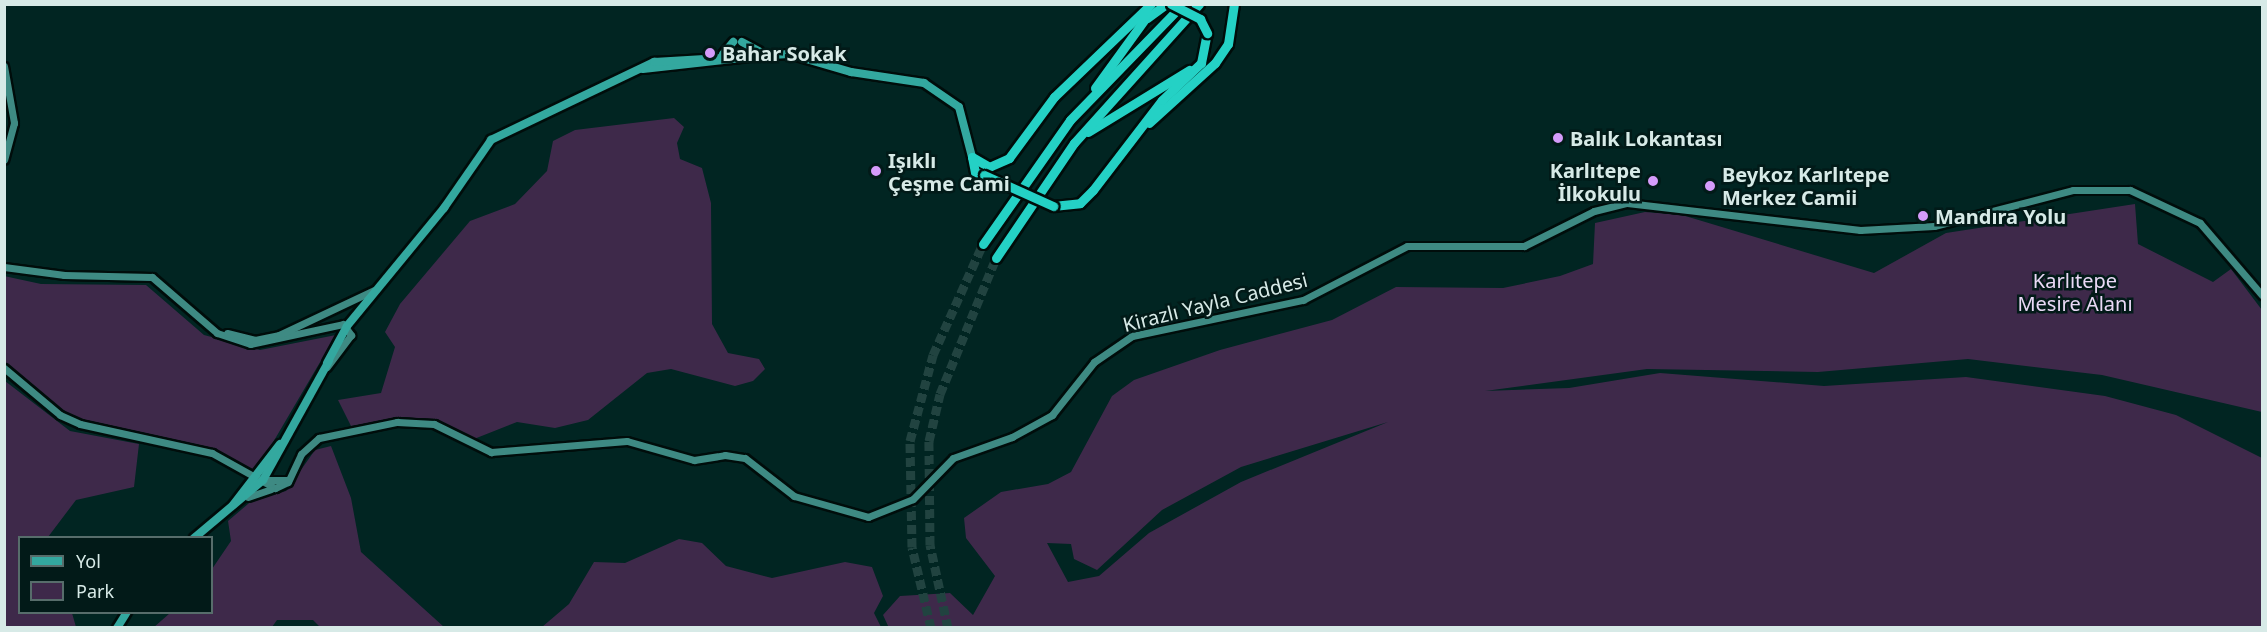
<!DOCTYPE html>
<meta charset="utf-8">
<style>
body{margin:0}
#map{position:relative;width:2267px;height:632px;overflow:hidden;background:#012522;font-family:"Noto Sans",sans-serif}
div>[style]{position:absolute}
.green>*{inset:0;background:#3e294a}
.highway-tunnel>*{height:9px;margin-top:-4.5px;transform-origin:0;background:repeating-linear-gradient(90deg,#214340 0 9px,transparent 0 13.5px)}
.roads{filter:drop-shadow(2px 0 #000d0b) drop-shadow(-2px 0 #000d0b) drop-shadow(0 2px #000d0b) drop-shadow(0 -2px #000d0b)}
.secondary>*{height:7px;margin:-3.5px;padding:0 3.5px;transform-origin:3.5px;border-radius:3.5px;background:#3e8a83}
.primary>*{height:8px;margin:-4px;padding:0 4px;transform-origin:4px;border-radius:4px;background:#33a89f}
.highway>*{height:9px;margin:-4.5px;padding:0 4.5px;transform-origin:4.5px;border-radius:4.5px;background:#24d1c5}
.bridges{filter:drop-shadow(2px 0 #000d0b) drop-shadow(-2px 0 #000d0b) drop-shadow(0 2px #000d0b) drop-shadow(0 -2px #000d0b)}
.highway-bridge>*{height:9px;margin:-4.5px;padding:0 4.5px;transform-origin:4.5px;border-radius:4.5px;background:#24d1c5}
.dots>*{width:16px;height:16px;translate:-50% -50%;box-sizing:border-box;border:3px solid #021a18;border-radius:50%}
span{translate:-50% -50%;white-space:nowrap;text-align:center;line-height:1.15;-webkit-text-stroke:5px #021a18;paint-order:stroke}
.poi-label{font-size:20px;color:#d7eae7;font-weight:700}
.left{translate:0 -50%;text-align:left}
.right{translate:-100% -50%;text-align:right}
.park-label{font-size:20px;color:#ead9f6}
.street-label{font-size:20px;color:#d7eae7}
.frame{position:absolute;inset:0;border:6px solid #d7eae7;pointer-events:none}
.legend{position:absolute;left:18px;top:536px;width:195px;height:78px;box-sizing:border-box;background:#021a18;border:2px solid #576d6b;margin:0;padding:8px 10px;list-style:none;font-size:18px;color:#d7eae7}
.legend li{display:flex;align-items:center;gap:12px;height:30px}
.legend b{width:30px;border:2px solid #576d6b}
</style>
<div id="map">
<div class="green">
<i style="clip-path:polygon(674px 118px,684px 127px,677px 143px,680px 159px,702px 168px,711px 203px,712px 324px,728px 353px,759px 359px,765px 369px,753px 381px,735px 386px,671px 369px,647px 373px,588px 420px,555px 428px,517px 422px,474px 439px,437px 422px,403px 418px,351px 426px,338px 400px,381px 393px,395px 347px,385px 332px,400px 304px,470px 221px,515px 204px,547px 171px,553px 141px,575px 130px)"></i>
<i style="clip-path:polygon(evenodd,2135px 204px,2138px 244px,2213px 282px,2231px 269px,2262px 310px,2262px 412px,2102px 375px,1968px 359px,1818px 372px,1647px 369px,1485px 391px,1569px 388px,1660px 373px,1824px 386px,1966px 377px,2105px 396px,2176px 415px,2262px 458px,2262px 627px,889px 628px,883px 615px,900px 596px,950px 593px,973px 615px,995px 576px,966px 538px,964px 518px,1001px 492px,1048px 484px,1071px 472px,1112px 396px,1134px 380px,1220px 350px,1332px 320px,1396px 287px,1503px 288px,1560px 276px,1593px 264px,1595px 223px,1645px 212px,1682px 215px,1874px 273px,1946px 233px,2135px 204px,1388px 422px,1241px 482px,1149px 533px,1099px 576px,1068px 582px,1047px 543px,1071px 544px,1074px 559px,1097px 570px,1162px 510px,1241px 467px,1388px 422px)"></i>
<i style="clip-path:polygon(4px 276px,41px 284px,146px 285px,204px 335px,260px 350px,336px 335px,255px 473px,210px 449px,58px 416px,5px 371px)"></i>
<i style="clip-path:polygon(5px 381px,70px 431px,139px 444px,134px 487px,76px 500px,48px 537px,20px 538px,20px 612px,72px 613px,76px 627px,5px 627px)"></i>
<i style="clip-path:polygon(331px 446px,351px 498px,361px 552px,444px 627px,320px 627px,313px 620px,277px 620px,272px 627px,153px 628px,170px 613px,212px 612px,212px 569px,231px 541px,228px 521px,255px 498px,286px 491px,315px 450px)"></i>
<i style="clip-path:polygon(679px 539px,702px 543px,726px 566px,772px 578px,845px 562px,872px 567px,883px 596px,874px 613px,881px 627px,542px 627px,569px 604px,594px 562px,625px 563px)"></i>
</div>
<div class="highway-tunnel">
<i style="left:931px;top:628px;width:83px;rotate:-103.2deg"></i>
<i style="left:912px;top:547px;width:106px;rotate:-91.1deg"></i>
<i style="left:910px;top:441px;width:89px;rotate:-75deg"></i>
<i style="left:933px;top:355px;width:122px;rotate:-65.8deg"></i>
<i style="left:948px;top:628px;width:85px;rotate:-102.2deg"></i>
<i style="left:930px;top:545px;width:104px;rotate:-90.6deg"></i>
<i style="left:929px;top:441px;width:48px;rotate:-76.8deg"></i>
<i style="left:940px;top:394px;width:147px;rotate:-67.6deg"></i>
</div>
<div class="roads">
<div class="secondary">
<i style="left:4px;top:66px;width:58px;rotate:80deg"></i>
<i style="left:14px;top:123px;width:38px;rotate:105deg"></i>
<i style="left:4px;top:267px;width:61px;rotate:7.6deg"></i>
<i style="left:64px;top:275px;width:88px;rotate:1.3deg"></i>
<i style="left:152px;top:277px;width:86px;rotate:40.7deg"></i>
<i style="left:217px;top:333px;width:35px;rotate:18deg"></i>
<i style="left:250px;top:344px;width:95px;rotate:-12.1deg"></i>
<i style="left:343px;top:324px;width:14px;rotate:54deg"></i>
<i style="left:351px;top:335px;width:40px;rotate:127deg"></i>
<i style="left:227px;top:333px;width:29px;rotate:14deg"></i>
<i style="left:255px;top:340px;width:25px;rotate:-12deg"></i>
<i style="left:279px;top:335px;width:105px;rotate:-25.3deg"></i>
<i style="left:4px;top:368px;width:73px;rotate:40deg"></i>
<i style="left:60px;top:415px;width:22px;rotate:24deg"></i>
<i style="left:80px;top:424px;width:135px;rotate:12.4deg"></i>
<i style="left:212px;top:453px;width:72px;rotate:29.1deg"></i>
<i style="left:275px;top:488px;width:14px;rotate:-25deg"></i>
<i style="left:288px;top:482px;width:31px;rotate:-65deg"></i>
<i style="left:301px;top:454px;width:24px;rotate:-42deg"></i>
<i style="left:319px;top:438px;width:80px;rotate:-11.6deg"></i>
<i style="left:397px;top:422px;width:37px;rotate:3deg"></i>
<i style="left:434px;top:424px;width:64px;rotate:26.2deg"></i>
<i style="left:491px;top:452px;width:136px;rotate:-4.6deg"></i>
<i style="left:627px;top:441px;width:70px;rotate:15.8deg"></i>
<i style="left:694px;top:460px;width:31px;rotate:-9deg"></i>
<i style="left:725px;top:455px;width:20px;rotate:9deg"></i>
<i style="left:745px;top:458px;width:62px;rotate:37.8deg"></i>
<i style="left:794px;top:496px;width:77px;rotate:15.8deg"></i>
<i style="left:868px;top:517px;width:48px;rotate:-21.8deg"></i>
<i style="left:913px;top:499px;width:57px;rotate:-45.7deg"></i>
<i style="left:953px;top:458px;width:63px;rotate:-19.6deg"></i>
<i style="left:1012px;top:437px;width:46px;rotate:-28.8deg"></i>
<i style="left:1052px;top:415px;width:68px;rotate:-51.6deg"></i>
<i style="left:1094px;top:362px;width:46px;rotate:-34.4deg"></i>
<i style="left:1132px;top:336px;width:175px;rotate:-11.9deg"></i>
<i style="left:1303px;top:300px;width:117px;rotate:-27.4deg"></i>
<i style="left:1407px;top:246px;width:117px"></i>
<i style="left:1524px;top:246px;width:78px;rotate:-26.6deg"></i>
<i style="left:1594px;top:211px;width:34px;rotate:-14deg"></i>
<i style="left:1627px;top:203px;width:235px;rotate:6.6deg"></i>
<i style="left:1860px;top:230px;width:74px;rotate:-3.1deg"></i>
<i style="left:1934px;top:226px;width:144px;rotate:-14.5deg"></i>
<i style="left:2073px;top:190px;width:57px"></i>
<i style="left:2130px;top:190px;width:77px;rotate:25.2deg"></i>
<i style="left:2200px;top:223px;width:95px;rotate:49.3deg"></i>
<i style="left:259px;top:480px;width:28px"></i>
<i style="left:248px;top:497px;width:24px;rotate:-19deg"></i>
</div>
<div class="primary">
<i style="left:742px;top:42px;width:19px;rotate:28deg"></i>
<i style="left:723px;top:54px;width:16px;rotate:-50deg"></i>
<i style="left:643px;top:69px;width:117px;rotate:-6.4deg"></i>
<i style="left:327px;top:363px;width:42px;rotate:-61.6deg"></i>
<i style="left:347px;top:326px;width:153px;rotate:-50.6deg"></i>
<i style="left:444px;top:208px;width:83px;rotate:-55.3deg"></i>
<i style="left:491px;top:140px;width:181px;rotate:-25.6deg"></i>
<i style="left:654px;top:62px;width:135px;rotate:-3.4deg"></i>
<i style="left:789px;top:54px;width:65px;rotate:16.2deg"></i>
<i style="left:851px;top:72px;width:74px;rotate:8.6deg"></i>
<i style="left:924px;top:83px;width:42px;rotate:34.4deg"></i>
<i style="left:959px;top:107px;width:52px;rotate:75.4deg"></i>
<i style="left:233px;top:505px;width:77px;rotate:-52.4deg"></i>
<i style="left:194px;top:538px;width:90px;rotate:-40deg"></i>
<i style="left:263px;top:480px;width:136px;rotate:-61deg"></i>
<i style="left:117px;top:628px;width:19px;rotate:-58deg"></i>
</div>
<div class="highway">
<i style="left:1147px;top:18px;width:24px;rotate:-36deg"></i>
<i style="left:1095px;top:88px;width:85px;rotate:-54.1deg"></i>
<i style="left:1149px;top:123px;width:89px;rotate:-42.3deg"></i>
<i style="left:1215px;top:63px;width:23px;rotate:-56deg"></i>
<i style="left:1228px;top:44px;width:40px;rotate:-81.5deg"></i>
<i style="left:1088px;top:132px;width:119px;rotate:-31.5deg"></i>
<i style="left:972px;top:157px;width:20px;rotate:30deg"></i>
<i style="left:989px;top:167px;width:22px;rotate:-24deg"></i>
<i style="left:1009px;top:158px;width:76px;rotate:-53.6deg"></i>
<i style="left:1054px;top:97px;width:134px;rotate:-43.8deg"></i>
<i style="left:972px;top:157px;width:15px;rotate:79deg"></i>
<i style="left:975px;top:172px;width:9px;rotate:18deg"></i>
<i style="left:1053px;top:206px;width:27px;rotate:-6deg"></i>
<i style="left:1080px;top:203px;width:18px;rotate:-45deg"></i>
<i style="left:1093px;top:190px;width:113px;rotate:-52.5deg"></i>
<i style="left:1162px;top:100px;width:54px;rotate:-43.5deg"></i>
<i style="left:1201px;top:63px;width:31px;rotate:-79deg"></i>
<i style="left:983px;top:244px;width:151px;rotate:-54.9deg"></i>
<i style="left:1070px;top:120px;width:162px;rotate:-45.8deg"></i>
<i style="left:996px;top:258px;width:139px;rotate:-55.9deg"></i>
<i style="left:1074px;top:143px;width:187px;rotate:-48deg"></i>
</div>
</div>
<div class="bridges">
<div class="highway-bridge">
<i style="left:1171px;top:4px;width:33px;rotate:27deg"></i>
<i style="left:1200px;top:19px;width:16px;rotate:63deg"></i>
<i style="left:984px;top:175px;width:76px;rotate:24.2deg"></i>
</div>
</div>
<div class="dots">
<i style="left:710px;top:53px;background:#d59bfa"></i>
<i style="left:1558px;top:138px;background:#d59bfa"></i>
<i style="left:876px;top:171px;background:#d59bfa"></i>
<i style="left:1653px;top:181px;background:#d59bfa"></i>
<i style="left:1710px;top:186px;background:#d59bfa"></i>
<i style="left:1923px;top:216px;background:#d59bfa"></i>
</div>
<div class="poi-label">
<span class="left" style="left:722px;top:53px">Bahar Sokak</span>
<span class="left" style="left:1570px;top:138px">Balık Lokantası</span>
<span class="left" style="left:888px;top:172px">Işıklı<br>Çeşme Cami</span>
<span class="right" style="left:1641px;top:182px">Karlıtepe<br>İlkokulu</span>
<span class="left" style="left:1722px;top:186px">Beykoz Karlıtepe<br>Merkez Camii</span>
<span class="left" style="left:1935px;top:216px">Mandıra Yolu</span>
</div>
<div class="park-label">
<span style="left:2075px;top:292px">Karlıtepe<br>Mesire Alanı</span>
</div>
<div class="street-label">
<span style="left:1215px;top:302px;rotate:-14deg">Kirazlı Yayla Caddesi</span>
</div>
<div class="frame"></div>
<ul class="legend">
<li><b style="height:8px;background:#33a89f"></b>Yol</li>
<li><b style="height:16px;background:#3e294a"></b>Park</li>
</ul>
</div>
